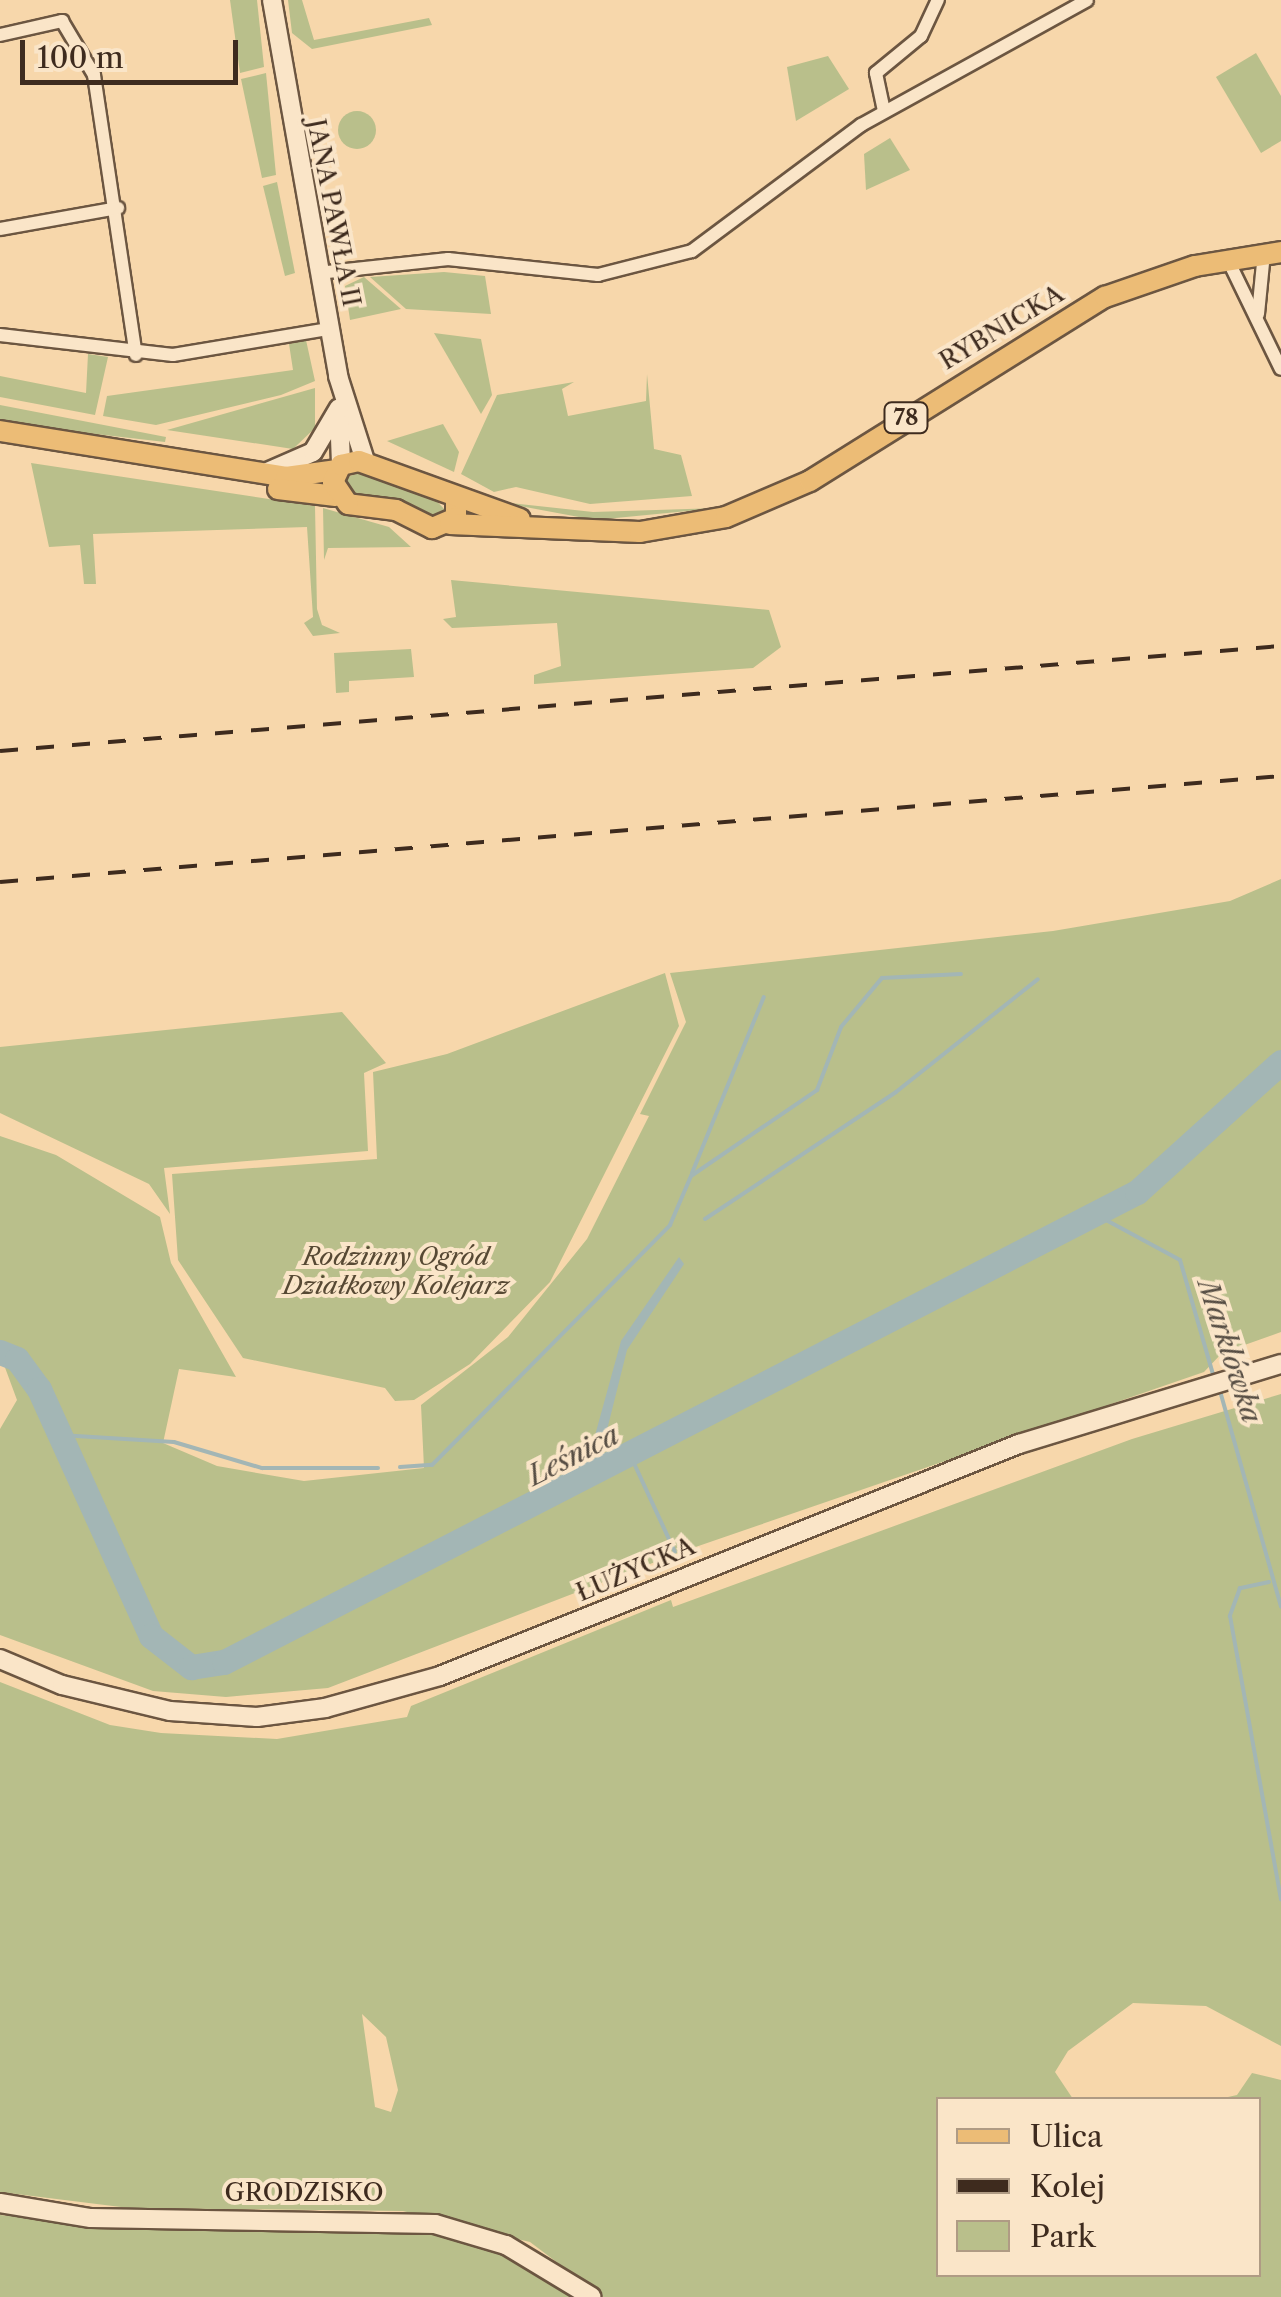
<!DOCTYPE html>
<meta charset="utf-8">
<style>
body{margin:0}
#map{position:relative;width:1281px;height:2297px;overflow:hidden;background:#f7d7ab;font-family:"Libre Caslon Text",serif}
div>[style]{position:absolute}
.green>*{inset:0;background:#b9bf8b}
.round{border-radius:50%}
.water>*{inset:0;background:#a3b6b5}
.stream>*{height:4px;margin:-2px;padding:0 2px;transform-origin:2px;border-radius:2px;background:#a3b6b5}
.river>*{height:25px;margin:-12.5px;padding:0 12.5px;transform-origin:12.5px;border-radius:12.5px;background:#a3b6b5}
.roads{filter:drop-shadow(2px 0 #6c5641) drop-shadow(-2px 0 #6c5641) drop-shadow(0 2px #6c5641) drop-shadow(0 -2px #6c5641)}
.street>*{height:12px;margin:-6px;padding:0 6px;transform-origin:6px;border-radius:6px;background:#fae5c8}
.secondary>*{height:18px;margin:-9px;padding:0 9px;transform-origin:9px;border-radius:9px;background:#fae5c8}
.primary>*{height:20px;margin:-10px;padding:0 10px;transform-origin:10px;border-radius:10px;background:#ecbc76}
.rail>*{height:4px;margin-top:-2px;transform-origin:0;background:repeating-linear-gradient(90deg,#3e2b1e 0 18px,transparent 0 36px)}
span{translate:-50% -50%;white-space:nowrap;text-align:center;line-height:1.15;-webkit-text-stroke:8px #fae5c8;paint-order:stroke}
.shield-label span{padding:2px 8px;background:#fae5c8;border:2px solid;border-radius:8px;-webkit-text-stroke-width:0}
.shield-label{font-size:22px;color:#3e2b1e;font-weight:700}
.street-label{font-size:25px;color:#3e2b1e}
.park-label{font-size:25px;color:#574934;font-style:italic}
.water-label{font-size:28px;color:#574e44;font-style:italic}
.legend{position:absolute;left:936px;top:2097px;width:325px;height:180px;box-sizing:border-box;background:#fae5c8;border:2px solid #af9b84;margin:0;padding:12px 18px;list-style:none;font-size:30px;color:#3e2b1e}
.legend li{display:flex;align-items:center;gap:20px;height:50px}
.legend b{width:50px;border:2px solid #af9b84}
.scale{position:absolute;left:20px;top:40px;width:218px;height:45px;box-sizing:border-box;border:5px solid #3e2b1e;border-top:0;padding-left:12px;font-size:30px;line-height:35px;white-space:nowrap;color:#3e2b1e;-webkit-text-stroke:8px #fae5c8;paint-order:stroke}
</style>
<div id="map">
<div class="green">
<i style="clip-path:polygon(230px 0,257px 0,264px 67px,240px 73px)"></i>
<i style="clip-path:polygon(288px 0,302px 0,314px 40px,429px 18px,432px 25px,312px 49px,292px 33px)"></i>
<i style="clip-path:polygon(1256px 53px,1281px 96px,1281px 141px,1261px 153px,1216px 77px)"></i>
<i style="clip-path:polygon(828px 56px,849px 89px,796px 121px,787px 67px)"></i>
<i style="clip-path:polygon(266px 73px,276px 175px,262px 178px,241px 79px)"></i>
<i class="round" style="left:338px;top:111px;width:38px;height:38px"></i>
<i style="clip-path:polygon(890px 138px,910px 170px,866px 190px,864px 154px)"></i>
<i style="clip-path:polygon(277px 182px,295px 273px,285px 276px,263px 186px)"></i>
<i style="clip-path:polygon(444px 272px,485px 276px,491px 314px,406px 309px,370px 277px)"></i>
<i style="clip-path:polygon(364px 277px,401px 309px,350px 320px,345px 286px)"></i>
<i style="clip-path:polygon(434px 333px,481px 339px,492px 395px,481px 414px)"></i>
<i style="clip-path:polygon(306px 340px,315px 381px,281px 395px,156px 425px,103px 416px,107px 396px,293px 370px,289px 344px)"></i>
<i style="clip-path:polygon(88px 354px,108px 357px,95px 415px,0 397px,0 376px,86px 393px)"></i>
<i style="clip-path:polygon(647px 374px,654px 449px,681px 455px,692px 496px,590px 504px,516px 487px,494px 492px,461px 474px,497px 395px,574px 382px,562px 389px,568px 416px,646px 401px)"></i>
<i style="clip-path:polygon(315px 388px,315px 428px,293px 449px,167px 430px)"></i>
<i style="clip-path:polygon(0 405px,166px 437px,165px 442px,0 423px)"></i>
<i style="clip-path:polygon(443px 424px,459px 452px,454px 472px,387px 441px)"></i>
<i style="clip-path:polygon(31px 463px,315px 506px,317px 609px,322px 625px,340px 633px,313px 636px,304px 623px,313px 617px,307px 527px,93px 534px,96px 584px,84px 584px,80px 545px,49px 547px)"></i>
<i style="clip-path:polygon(361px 472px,429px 493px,447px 512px,437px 519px,351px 493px,345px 478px)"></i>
<i style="clip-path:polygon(493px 501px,593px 512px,719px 508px,595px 520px)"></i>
<i style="clip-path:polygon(323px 508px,389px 527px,411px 547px,328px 548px,324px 560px)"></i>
<i style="clip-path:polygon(451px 580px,769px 610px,781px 647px,753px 668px,534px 684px,534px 675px,561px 666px,557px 623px,452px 628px,443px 619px,456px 617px)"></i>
<i style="clip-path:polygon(411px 649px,414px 677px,349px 681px,349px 692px,336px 693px,334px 653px)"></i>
<i style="clip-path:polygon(1281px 879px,1281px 1332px,1222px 1353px,1204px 1372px,681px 1552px,328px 1688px,226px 1697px,153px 1691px,0 1635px,0 1429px,17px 1400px,0 1354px,0 1136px,56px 1155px,160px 1217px,171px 1263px,236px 1377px,179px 1369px,163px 1443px,217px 1466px,304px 1481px,424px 1468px,421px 1405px,508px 1337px,587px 1239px,649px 1116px,640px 1114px,686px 1022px,670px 973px,1053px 931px,1230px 901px)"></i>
<i style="clip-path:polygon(665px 973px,679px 1026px,550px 1282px,470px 1364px,414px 1400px,395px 1401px,385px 1388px,243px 1358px,178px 1260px,172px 1174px,377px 1159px,373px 1072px,447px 1054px)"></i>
<i style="clip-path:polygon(342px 1012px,386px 1063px,364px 1073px,368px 1151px,164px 1168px,170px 1214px,149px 1184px,0 1113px,0 1047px)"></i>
<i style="clip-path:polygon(evenodd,1281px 1394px,1281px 2046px,1206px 2006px,1133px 2003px,1068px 2051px,1055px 2072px,1073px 2099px,938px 2100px,938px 2274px,1258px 2274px,1258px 2100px,1219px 2099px,1237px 2095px,1252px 2073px,1281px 2080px,1281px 2297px,603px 2297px,530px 2242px,403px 2211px,129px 2208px,0 2192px,0 1682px,110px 1725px,161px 1733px,277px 1739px,407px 1717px,411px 1706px,671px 1600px,673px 1607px,1132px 1439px,1281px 1394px,362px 2014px,386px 2037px,398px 2090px,391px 2112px,375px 2107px,362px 2014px)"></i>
<i style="clip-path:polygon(0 2215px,131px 2228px,404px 2227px,522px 2257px,575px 2297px,0 2297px)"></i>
</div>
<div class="water">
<i style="clip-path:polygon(679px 1257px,684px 1264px,627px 1350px,602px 1450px,609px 1471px,594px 1439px,621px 1341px)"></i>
</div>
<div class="stream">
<i style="left:692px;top:1173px;width:190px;rotate:-67.8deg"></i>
<i style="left:1093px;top:1213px;width:99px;rotate:28.4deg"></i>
<i style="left:1180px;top:1260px;width:123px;rotate:73.9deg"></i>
<i style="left:705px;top:1219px;width:229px;rotate:-33.6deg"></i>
<i style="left:896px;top:1092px;width:181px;rotate:-38.5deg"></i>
<i style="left:1220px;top:1391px;width:224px;rotate:74.2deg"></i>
<i style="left:60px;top:1435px;width:114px;rotate:3.5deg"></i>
<i style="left:174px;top:1442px;width:92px;rotate:16.5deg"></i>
<i style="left:262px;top:1468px;width:116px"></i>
<i style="left:632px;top:1459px;width:102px;rotate:65.2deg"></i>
<i style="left:400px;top:1467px;width:32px;rotate:-4deg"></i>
<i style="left:432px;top:1465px;width:338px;rotate:-45.2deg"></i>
<i style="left:670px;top:1225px;width:53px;rotate:-66.8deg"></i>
<i style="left:691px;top:1176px;width:153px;rotate:-34.3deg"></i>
<i style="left:817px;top:1090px;width:67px;rotate:-69.1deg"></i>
<i style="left:841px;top:1027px;width:64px;rotate:-50.1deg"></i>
<i style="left:882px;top:978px;width:79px;rotate:-2.9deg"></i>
<i style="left:1269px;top:1582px;width:30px;rotate:168deg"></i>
<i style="left:1240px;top:1588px;width:30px;rotate:110deg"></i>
<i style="left:1230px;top:1616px;width:288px;rotate:79.8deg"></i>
</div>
<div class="river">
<i style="left:0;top:1352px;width:18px;rotate:22deg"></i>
<i style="left:17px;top:1359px;width:37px;rotate:54deg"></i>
<i style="left:39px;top:1389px;width:271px;rotate:65.6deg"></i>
<i style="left:151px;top:1636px;width:51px;rotate:37.8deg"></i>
<i style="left:191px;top:1667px;width:33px;rotate:-9deg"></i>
<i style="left:224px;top:1662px;width:1027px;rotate:-27.24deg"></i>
<i style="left:1137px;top:1192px;width:194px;rotate:-42.1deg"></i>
</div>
<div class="roads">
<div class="street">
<i style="left:0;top:35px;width:64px;rotate:-12.7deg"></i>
<i style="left:62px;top:21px;width:63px;rotate:59.3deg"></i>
<i style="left:94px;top:75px;width:283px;rotate:81.5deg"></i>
<i style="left:884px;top:111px;width:39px;rotate:-102deg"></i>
<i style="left:876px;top:73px;width:58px;rotate:-39.4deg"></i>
<i style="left:921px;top:36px;width:40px;rotate:-65deg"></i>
<i style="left:0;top:229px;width:120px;rotate:-10.1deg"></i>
<i style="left:1227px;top:258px;width:123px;rotate:64.1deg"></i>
<i style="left:318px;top:273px;width:131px;rotate:-6.1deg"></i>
<i style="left:448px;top:259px;width:151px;rotate:6.1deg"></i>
<i style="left:598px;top:275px;width:97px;rotate:-14.3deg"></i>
<i style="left:692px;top:251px;width:211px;rotate:-36.7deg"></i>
<i style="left:861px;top:125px;width:258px;rotate:-28.9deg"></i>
<i style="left:1258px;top:314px;width:61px;rotate:-84.4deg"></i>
<i style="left:0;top:335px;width:174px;rotate:6.6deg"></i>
<i style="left:173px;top:355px;width:158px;rotate:-9.5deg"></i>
</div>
<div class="secondary">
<i style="left:272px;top:0;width:382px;rotate:80deg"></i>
<i style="left:338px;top:376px;width:92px;rotate:72.3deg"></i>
<i style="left:339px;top:412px;width:53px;rotate:87.8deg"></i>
<i style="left:265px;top:473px;width:52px;rotate:-23.6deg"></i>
<i style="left:313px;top:452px;width:51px;rotate:-59.4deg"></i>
<i style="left:0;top:1659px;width:67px;rotate:22.8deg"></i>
<i style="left:62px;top:1685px;width:111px;rotate:13.5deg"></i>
<i style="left:170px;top:1711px;width:87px;rotate:3.9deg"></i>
<i style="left:257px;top:1717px;width:69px;rotate:-7.5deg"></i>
<i style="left:325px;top:1708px;width:119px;rotate:-15.5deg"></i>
<i style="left:440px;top:1676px;width:624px;rotate:-21.84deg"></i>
<i style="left:1019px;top:1444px;width:274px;rotate:-17deg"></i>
<i style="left:0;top:2203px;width:92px;rotate:9.4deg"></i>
<i style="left:91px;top:2218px;width:344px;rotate:1deg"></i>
<i style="left:435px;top:2224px;width:74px;rotate:16.5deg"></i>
<i style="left:506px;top:2245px;width:100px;rotate:31.2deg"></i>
</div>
<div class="primary">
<i style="left:0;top:431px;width:290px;rotate:9.1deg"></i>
<i style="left:286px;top:477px;width:50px;rotate:-8deg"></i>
<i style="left:278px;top:489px;width:58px;rotate:6.9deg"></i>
<i style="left:456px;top:497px;width:21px;rotate:90deg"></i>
<i style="left:456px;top:518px;width:26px;rotate:157deg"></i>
<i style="left:432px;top:528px;width:40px;rotate:-153.4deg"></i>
<i style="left:396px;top:510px;width:48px;rotate:-172.9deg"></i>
<i style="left:348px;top:504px;width:27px;rotate:-124deg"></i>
<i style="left:333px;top:482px;width:19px;rotate:-65deg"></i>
<i style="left:341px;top:465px;width:18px;rotate:-13deg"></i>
<i style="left:359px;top:461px;width:171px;rotate:19.8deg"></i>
<i style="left:450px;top:524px;width:190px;rotate:2.4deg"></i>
<i style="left:640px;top:532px;width:87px;rotate:-9.9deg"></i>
<i style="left:726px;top:517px;width:91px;rotate:-23.2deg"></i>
<i style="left:810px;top:481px;width:348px;rotate:-32deg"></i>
<i style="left:1105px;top:297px;width:95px;rotate:-19deg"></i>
<i style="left:1195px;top:266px;width:87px;rotate:-9.2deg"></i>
</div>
</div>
<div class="rail">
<i style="left:0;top:751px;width:1285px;rotate:-4.69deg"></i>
<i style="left:0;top:882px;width:1285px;rotate:-4.73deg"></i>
</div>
<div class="shield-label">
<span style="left:906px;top:418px">78</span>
</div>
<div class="street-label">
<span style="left:333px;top:213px;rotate:79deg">JANA PAWŁA II</span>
<span style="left:1002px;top:328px;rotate:-31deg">RYBNICKA</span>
<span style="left:636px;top:1570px;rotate:-23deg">ŁUŻYCKA</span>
<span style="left:304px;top:2193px">GRODZISKO</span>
</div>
<div class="park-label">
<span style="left:396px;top:1272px">Rodzinny Ogród<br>Działkowy Kolejarz</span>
</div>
<div class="water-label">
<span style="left:1230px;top:1351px;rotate:72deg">Marklówka</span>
<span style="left:573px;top:1455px;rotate:-27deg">Leśnica</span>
</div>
<ul class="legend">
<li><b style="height:12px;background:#ecbc76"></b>Ulica</li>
<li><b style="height:12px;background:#3e2b1e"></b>Kolej</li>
<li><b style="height:28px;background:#b9bf8b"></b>Park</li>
</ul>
<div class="scale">100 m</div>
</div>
